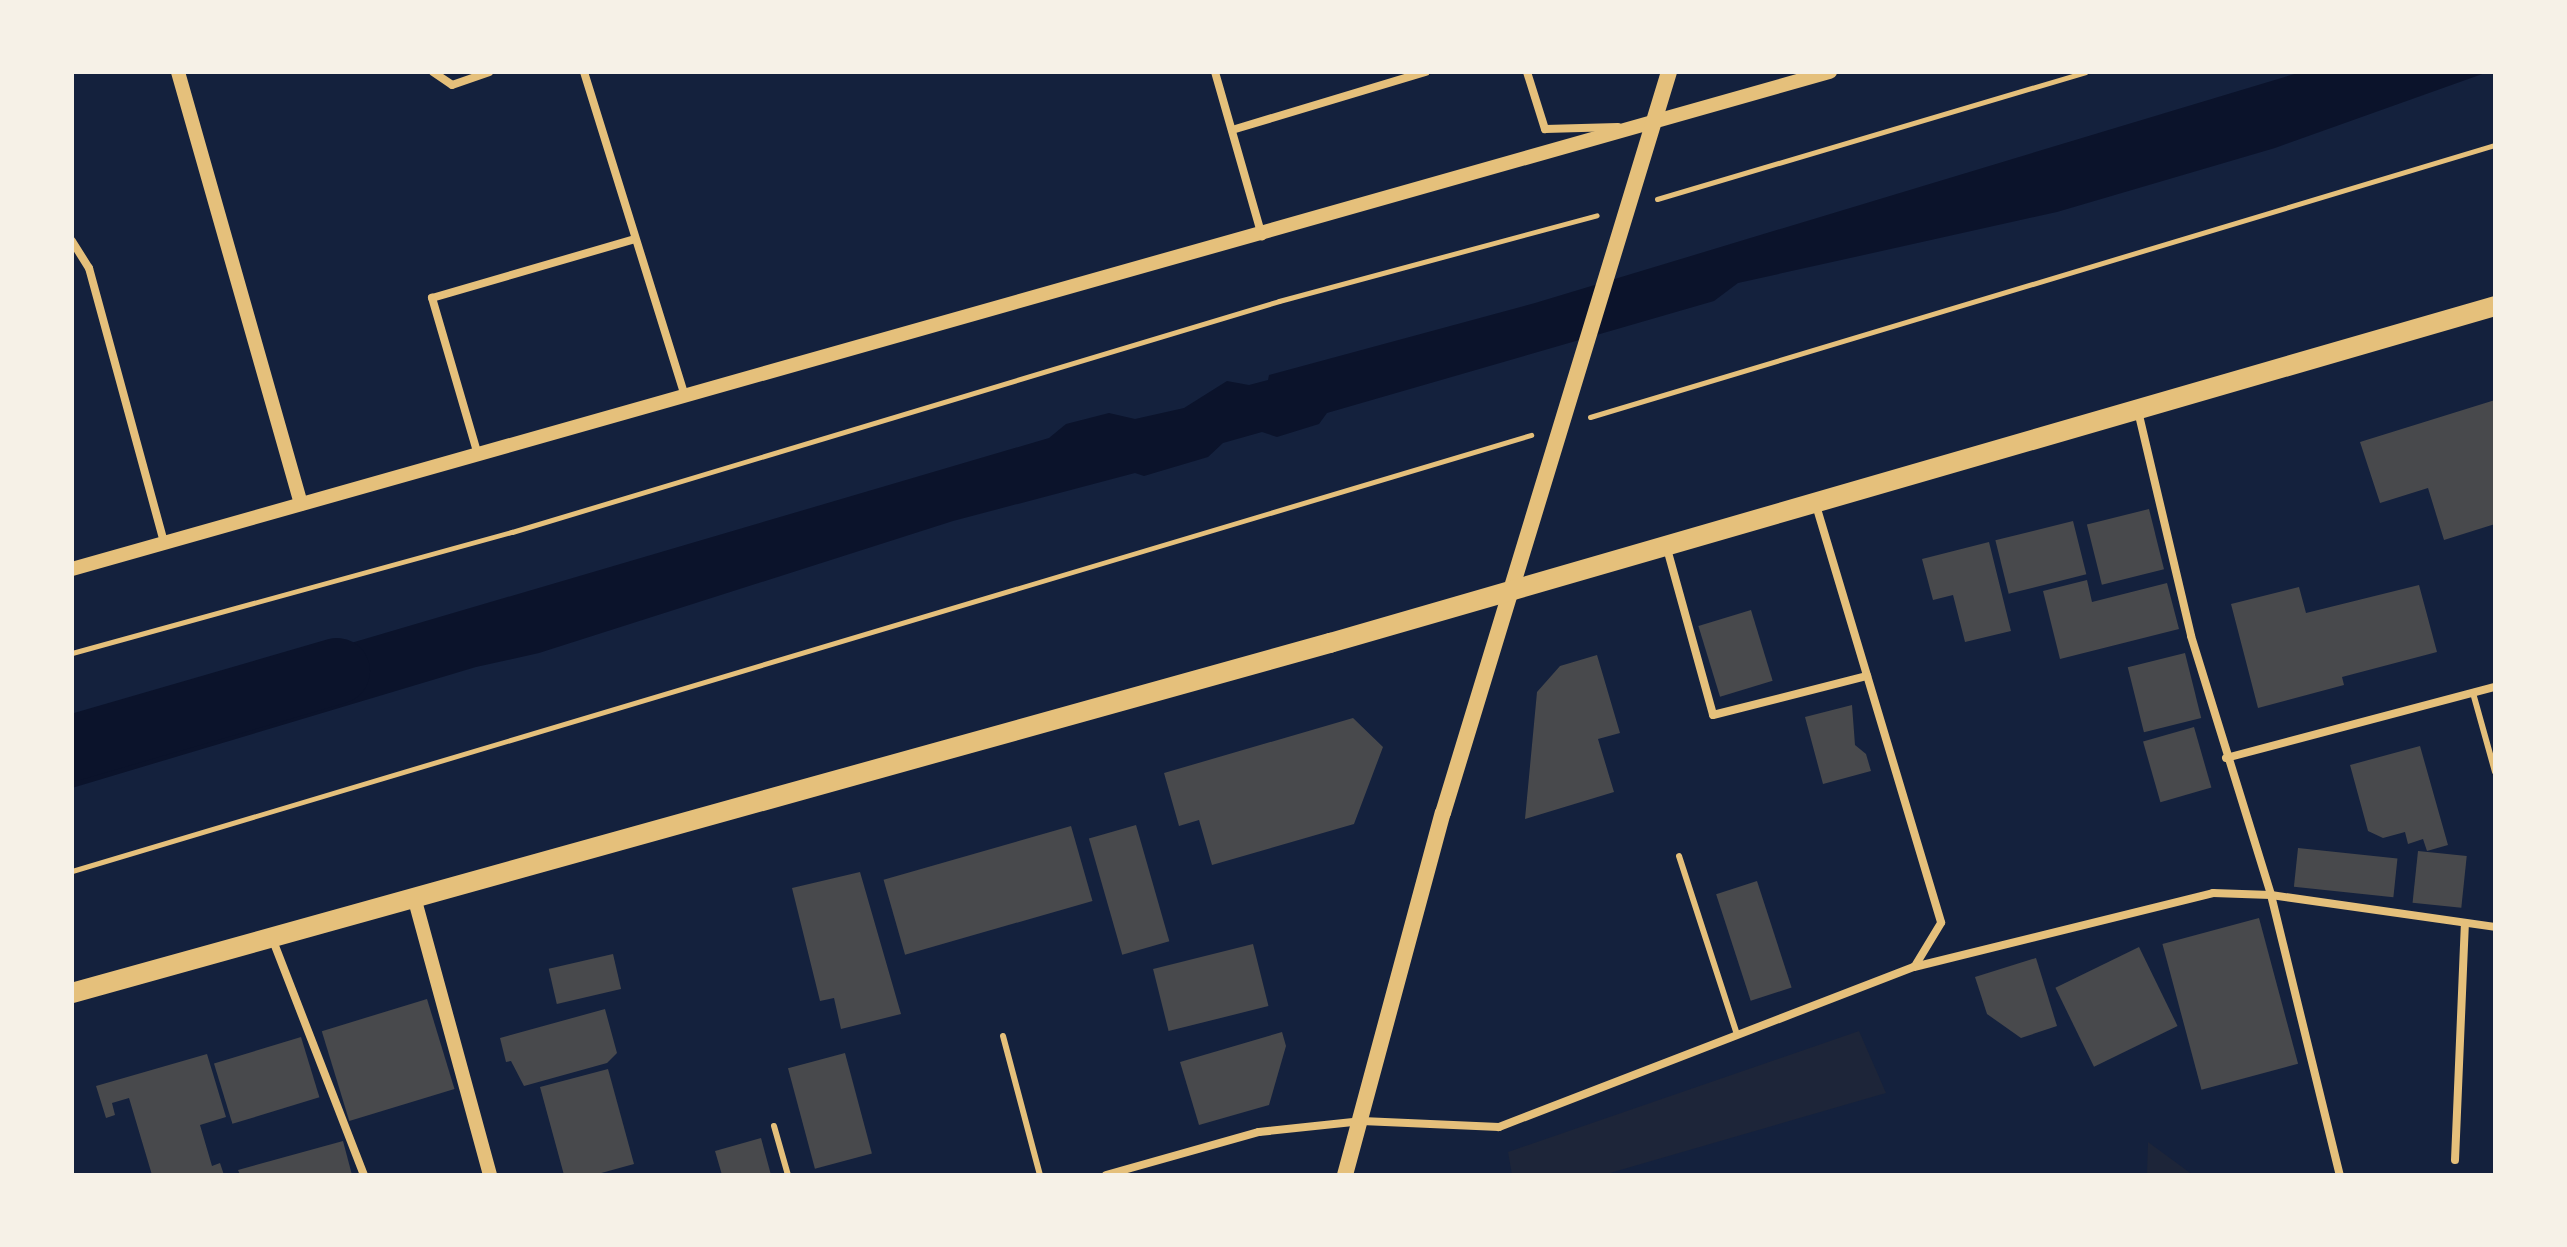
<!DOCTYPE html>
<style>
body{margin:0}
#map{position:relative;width:2567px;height:1247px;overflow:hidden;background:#14213d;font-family:Quicksand,sans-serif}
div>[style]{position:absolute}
.green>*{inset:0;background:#1d2539}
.water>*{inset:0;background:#0b132b}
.river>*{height:66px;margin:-33px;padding:0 33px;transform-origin:33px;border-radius:33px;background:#0b132b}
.building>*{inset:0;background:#48494c;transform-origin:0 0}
.path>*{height:5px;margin:-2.5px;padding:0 2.5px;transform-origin:2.5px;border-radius:2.5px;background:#e5c07b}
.service>*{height:6px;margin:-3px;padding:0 3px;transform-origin:3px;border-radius:3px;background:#e5c07b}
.minor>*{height:8px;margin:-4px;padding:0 4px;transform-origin:4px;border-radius:4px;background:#e5c07b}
.tertiary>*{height:14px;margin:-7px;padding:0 7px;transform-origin:7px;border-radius:7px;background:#e5c07b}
.secondary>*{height:16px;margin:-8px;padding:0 8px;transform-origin:8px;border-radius:8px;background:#e5c07b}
.primary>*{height:20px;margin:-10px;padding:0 10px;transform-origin:10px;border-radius:10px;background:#e5c07b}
span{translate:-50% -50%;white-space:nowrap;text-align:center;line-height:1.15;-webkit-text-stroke:6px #f6f1e7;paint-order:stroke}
.frame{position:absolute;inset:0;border:74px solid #f6f1e7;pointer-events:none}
</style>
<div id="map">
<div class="green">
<i style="clip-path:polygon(1859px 1031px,1886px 1093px,1603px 1175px,1512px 1175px,1508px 1152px)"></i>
<i style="clip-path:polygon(2148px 1142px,2193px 1175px,2147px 1175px)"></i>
</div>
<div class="water">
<i style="clip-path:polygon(evenodd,2301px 72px,2488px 72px,2275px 148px,2057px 212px,1738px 283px,1714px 301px,1327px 413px,1319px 424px,1277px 437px,1262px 432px,1223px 443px,1208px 457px,1144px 476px,1135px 473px,953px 521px,539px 653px,476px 667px,72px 788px,72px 725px,1049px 438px,1066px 424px,1109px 413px,1135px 419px,1184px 408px,1227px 381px,1249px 385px,1268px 380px,1269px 375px,1535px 303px,2301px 72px,246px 694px,254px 707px,242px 717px,147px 745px,136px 738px,139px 726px,148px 722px,246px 694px)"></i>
</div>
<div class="river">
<i style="left:72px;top:748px;width:276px;rotate:-16.2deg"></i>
</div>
<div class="building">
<i style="clip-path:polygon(2495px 400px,2495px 524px,2444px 540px,2428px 488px,2380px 503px,2360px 442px)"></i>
<i style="left:2149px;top:509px;width:62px;height:64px;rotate:76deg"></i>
<i style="left:2073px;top:521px;width:55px;height:80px;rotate:76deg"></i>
<i style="clip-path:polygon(1989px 542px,2011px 631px,1965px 642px,1953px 595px,1933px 600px,1922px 559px)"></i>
<i style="clip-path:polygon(2087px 580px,2092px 602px,2167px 583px,2179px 629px,2060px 659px,2043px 591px)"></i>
<i style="clip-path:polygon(2419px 585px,2437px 652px,2342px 677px,2344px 685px,2258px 708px,2231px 604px,2299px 587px,2306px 613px)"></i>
<i style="left:1751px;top:610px;width:74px;height:55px;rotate:73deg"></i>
<i style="left:2185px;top:653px;width:67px;height:59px;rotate:76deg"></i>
<i style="clip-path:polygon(1597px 655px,1620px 733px,1598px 739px,1614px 792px,1525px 819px,1537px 692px,1560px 666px)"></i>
<i style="clip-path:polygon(1852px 705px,1855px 745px,1866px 754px,1871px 771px,1823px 784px,1805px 717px)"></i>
<i style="clip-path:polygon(1353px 718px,1383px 747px,1354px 824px,1212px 865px,1199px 820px,1179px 826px,1164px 773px)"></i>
<i style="left:2194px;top:727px;width:63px;height:53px;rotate:74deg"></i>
<i style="clip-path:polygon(2420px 746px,2448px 845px,2427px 851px,2423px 839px,2408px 844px,2405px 832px,2383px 838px,2368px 831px,2350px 765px)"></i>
<i style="left:1136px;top:825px;width:121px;height:49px;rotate:74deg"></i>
<i style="left:1071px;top:826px;width:78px;height:195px;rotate:74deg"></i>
<i style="left:2298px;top:848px;width:100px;height:39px;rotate:6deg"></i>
<i style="left:2418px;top:851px;width:49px;height:52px;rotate:6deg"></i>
<i style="clip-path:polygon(860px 872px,901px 1014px,841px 1029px,834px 998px,820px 1001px,792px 888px)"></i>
<i style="left:1757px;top:881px;width:112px;height:43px;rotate:72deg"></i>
<i style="left:2259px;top:918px;width:151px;height:100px;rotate:75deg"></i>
<i style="left:1253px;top:944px;width:64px;height:103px;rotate:76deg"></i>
<i style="left:2139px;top:947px;width:88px;height:93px;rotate:64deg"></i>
<i style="left:613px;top:954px;width:36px;height:66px;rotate:77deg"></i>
<i style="clip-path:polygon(2036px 958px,2057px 1026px,2021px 1038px,1987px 1014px,1975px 977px)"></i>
<i style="left:427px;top:999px;width:94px;height:110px;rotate:73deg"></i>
<i style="clip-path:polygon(605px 1009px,617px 1053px,607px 1063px,524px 1086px,511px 1061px,506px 1062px,500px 1038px)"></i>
<i style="clip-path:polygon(1282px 1032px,1286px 1046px,1269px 1105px,1199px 1125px,1180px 1062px)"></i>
<i style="left:301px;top:1037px;width:63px;height:91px;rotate:73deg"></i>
<i style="left:845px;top:1053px;width:104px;height:59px;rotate:75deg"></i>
<i style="clip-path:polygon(207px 1054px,226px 1117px,200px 1125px,212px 1166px,220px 1163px,224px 1175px,152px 1175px,129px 1098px,112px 1103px,115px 1115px,106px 1118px,96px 1086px)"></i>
<i style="clip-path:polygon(608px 1069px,634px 1164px,594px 1175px,564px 1175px,540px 1087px)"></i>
<i style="clip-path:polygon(761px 1138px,771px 1175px,722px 1175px,715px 1151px)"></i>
<i style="clip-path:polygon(343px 1141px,352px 1175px,240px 1175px,238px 1170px)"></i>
</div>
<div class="path">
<i style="left:1657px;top:199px;width:447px;rotate:-16.5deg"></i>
<i style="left:1590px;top:417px;width:945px;rotate:-16.73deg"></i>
<i style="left:72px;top:653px;width:456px;rotate:-15.4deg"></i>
<i style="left:512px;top:532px;width:801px;rotate:-16.76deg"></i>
<i style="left:1279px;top:301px;width:329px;rotate:-15.1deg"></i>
<i style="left:72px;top:871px;width:1523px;rotate:-16.64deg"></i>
</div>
<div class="service">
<i style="left:2473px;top:693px;width:82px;rotate:74.4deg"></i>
<i style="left:1679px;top:856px;width:188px;rotate:72deg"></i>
<i style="left:1003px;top:1036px;width:144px;rotate:75.1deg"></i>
<i style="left:774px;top:1126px;width:51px;rotate:74.1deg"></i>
</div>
<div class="minor">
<i style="left:433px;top:72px;width:23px;rotate:34deg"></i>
<i style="left:452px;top:85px;width:39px;rotate:-19deg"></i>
<i style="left:584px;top:72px;width:339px;rotate:72.7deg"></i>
<i style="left:1215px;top:72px;width:171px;rotate:74deg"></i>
<i style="left:1527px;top:72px;width:60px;rotate:72.5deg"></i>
<i style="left:1545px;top:129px;width:73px;rotate:-1.6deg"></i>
<i style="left:1232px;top:130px;width:202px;rotate:-16.7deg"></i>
<i style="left:72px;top:241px;width:32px;rotate:58deg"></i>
<i style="left:89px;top:268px;width:285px;rotate:74.7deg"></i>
<i style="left:2138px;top:411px;width:231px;rotate:76.7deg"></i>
<i style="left:2191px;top:636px;width:271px;rotate:72.8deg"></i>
<i style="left:2271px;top:895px;width:288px;rotate:76.2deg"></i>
<i style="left:478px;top:455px;width:164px;rotate:-106.3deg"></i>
<i style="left:432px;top:298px;width:211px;rotate:-16.2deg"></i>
<i style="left:1815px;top:502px;width:439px;rotate:73.3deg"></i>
<i style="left:1941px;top:923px;width:50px;rotate:121.2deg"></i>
<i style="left:1666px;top:545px;width:176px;rotate:74.5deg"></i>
<i style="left:1713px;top:715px;width:159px;rotate:-14.2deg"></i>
<i style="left:2226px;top:758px;width:278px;rotate:-14.8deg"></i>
<i style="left:272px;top:938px;width:254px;rotate:68.8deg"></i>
<i style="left:2455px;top:1160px;width:234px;rotate:-87.6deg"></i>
<i style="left:1106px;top:1175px;width:159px;rotate:-15.7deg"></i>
<i style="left:1259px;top:1132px;width:104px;rotate:-6.1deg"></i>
<i style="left:1362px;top:1121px;width:137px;rotate:2.5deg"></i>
<i style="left:1499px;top:1127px;width:445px;rotate:-21.1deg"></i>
<i style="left:1914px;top:967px;width:308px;rotate:-13.9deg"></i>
<i style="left:2213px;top:893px;width:58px;rotate:2deg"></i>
<i style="left:2271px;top:895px;width:226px;rotate:8.1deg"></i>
</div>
<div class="tertiary">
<i style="left:178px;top:72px;width:449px;rotate:74.1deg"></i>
<i style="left:72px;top:569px;width:1827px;rotate:-15.79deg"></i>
<i style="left:414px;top:897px;width:288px;rotate:74.7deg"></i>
</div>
<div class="secondary">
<i style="left:1345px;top:1175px;width:375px;rotate:-74.9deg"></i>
<i style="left:1443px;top:813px;width:775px;rotate:-73.04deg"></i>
</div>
<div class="primary">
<i style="left:72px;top:993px;width:1306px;rotate:-15.55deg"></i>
<i style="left:1330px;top:643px;width:1213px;rotate:-16.13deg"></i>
</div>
<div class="frame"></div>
</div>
